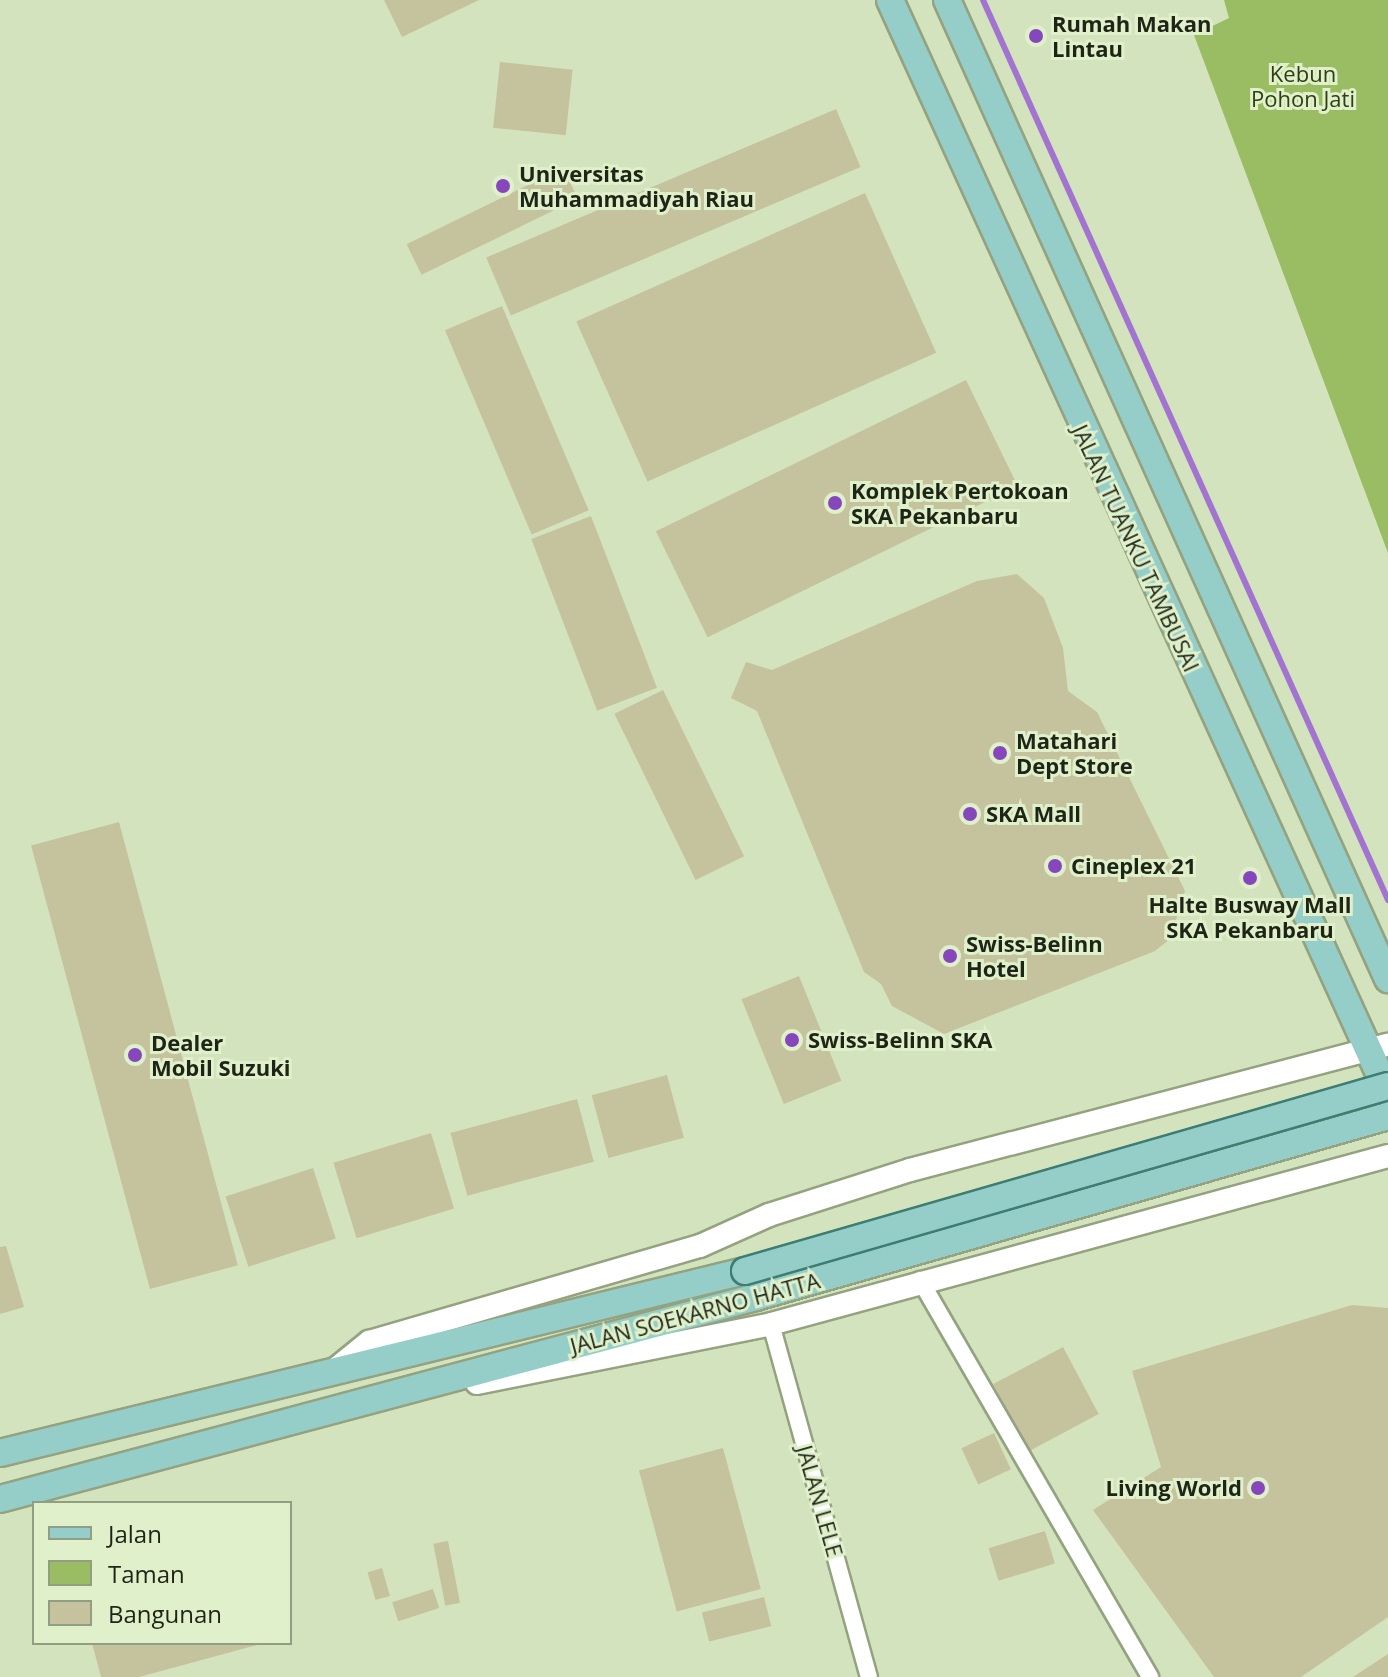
<!DOCTYPE html>
<style>
body{margin:0}
#map{position:relative;width:1388px;height:1677px;overflow:hidden;background:#d3e3be;font-family:"Open Sans",sans-serif}
div>[style]{position:absolute}
.green>*{inset:0;background:#9abc62}
.stream>*{height:6px;margin:-3px;padding:0 3px;transform-origin:3px;border-radius:3px;background:#a274d0}
.building>*{inset:0;background:#c5c39d;transform-origin:0 0}
.roads{filter:drop-shadow(2px 0 #94a27f) drop-shadow(-2px 0 #94a27f) drop-shadow(0 2px #94a27f) drop-shadow(0 -2px #94a27f)}
.street>*{height:16px;margin:-8px;padding:0 8px;transform-origin:8px;border-radius:8px;background:#fff}
.secondary>*{height:22px;margin:-11px;padding:0 11px;transform-origin:11px;border-radius:11px;background:#fff}
.primary>*{height:26px;margin:-13px;padding:0 13px;transform-origin:13px;border-radius:13px;background:#95cec8}
.bridges{filter:drop-shadow(2px 0 #3d7d72) drop-shadow(-2px 0 #3d7d72) drop-shadow(0 2px #3d7d72) drop-shadow(0 -2px #3d7d72)}
.primary-bridge>*{height:26px;margin:-13px;padding:0 13px;transform-origin:13px;border-radius:13px;background:#95cec8}
.dots>*{width:22px;height:22px;translate:-50% -50%;box-sizing:border-box;border:4px solid #e0f0cb;border-radius:50%}
span{translate:-50% -50%;white-space:nowrap;text-align:center;line-height:1.15;-webkit-text-stroke:6px #e0f0cb;paint-order:stroke}
.poi-label{font-size:22px;color:#1e2416;font-weight:700}
.left{translate:0 -50%;text-align:left}
.right{translate:-100% -50%;text-align:right}
.park-label{font-size:22px;color:#2f3e13}
.street-label{font-size:22px;color:#1e2416}
.legend{position:absolute;left:32px;top:1501px;width:260px;height:144px;box-sizing:border-box;background:#e0f0cb;border:2px solid #929e83;margin:0;padding:10px 14px;list-style:none;font-size:24px;color:#1e2416}
.legend li{display:flex;align-items:center;gap:16px;height:40px}
.legend b{width:40px;border:2px solid #929e83}
</style>
<div id="map">
<div class="green">
<i style="clip-path:polygon(1224px 0,1388px 0,1388px 553px,1194px 35px,1229px 18px)"></i>
</div>
<div class="stream">
<i style="left:983px;top:0;width:987px;rotate:65.77deg"></i>
</div>
<div class="building">
<i style="clip-path:polygon(384px 0,479px 0,402px 37px)"></i>
<i style="left:500px;top:62px;width:73px;height:66px;rotate:6deg"></i>
<i style="left:836px;top:109px;width:63px;height:380px;rotate:67deg"></i>
<i style="left:563px;top:168px;width:34px;height:174px;rotate:64deg"></i>
<i style="left:865px;top:193px;width:175px;height:316px;rotate:66deg"></i>
<i style="left:502px;top:306px;width:222px;height:62px;rotate:67deg"></i>
<i style="left:966px;top:380px;width:118px;height:345px;rotate:64deg"></i>
<i style="left:591px;top:516px;width:184px;height:64px;rotate:69deg"></i>
<i style="clip-path:polygon(1017px 574px,1044px 598px,1063px 648px,1068px 691px,1097px 712px,1185px 891px,1170px 939px,1155px 951px,944px 1034px,892px 1006px,881px 984px,864px 972px,757px 711px,731px 698px,746px 662px,772px 670px,977px 581px)"></i>
<i style="left:663px;top:690px;width:185px;height:54px;rotate:64deg"></i>
<i style="left:119px;top:822px;width:459px;height:91px;rotate:75deg"></i>
<i style="left:799px;top:976px;width:113px;height:62px;rotate:68deg"></i>
<i style="left:667px;top:1075px;width:65px;height:78px;rotate:75deg"></i>
<i style="left:577px;top:1099px;width:65px;height:131px;rotate:75deg"></i>
<i style="left:431px;top:1133px;width:79px;height:102px;rotate:73deg"></i>
<i style="left:313px;top:1168px;width:74px;height:92px;rotate:72deg"></i>
<i style="clip-path:polygon(6px 1246px,24px 1307px,0 1314px,0 1247px)"></i>
<i style="clip-path:polygon(1352px 1305px,1388px 1308px,1388px 1617px,1301px 1677px,1214px 1677px,1093px 1510px,1161px 1467px,1132px 1371px)"></i>
<i style="left:1063px;top:1347px;width:76px;height:79px;rotate:62deg"></i>
<i style="left:994px;top:1433px;width:40px;height:36px;rotate:65deg"></i>
<i style="left:723px;top:1448px;width:146px;height:87px;rotate:75deg"></i>
<i style="left:1045px;top:1531px;width:34px;height:59px;rotate:73deg"></i>
<i style="left:448px;top:1541px;width:63px;height:15px;rotate:79deg"></i>
<i style="left:382px;top:1568px;width:29px;height:15px;rotate:74deg"></i>
<i style="left:433px;top:1589px;width:20px;height:43px;rotate:72deg"></i>
<i style="left:764px;top:1597px;width:30px;height:64px;rotate:76deg"></i>
<i style="clip-path:polygon(92px 1643px,261px 1643px,261px 1644px,139px 1677px,101px 1677px)"></i>
<i style="clip-path:polygon(1388px 1654px,1388px 1677px,1353px 1677px)"></i>
</div>
<div class="roads">
<div class="street">
<i style="left:920px;top:1280px;width:459px;rotate:59.9deg"></i>
<i style="left:771px;top:1324px;width:366px;rotate:74.5deg"></i>
</div>
<div class="secondary">
<i style="left:332px;top:1372px;width:48px;rotate:-39deg"></i>
<i style="left:369px;top:1342px;width:345px;rotate:-16.2deg"></i>
<i style="left:700px;top:1246px;width:76px;rotate:-24.2deg"></i>
<i style="left:769px;top:1215px;width:148px;rotate:-17.7deg"></i>
<i style="left:910px;top:1170px;width:494px;rotate:-14.7deg"></i>
<i style="left:477px;top:1383px;width:300px;rotate:-11.3deg"></i>
<i style="left:771px;top:1324px;width:639px;rotate:-15.23deg"></i>
</div>
<div class="primary">
<i style="left:890px;top:0;width:1201px;rotate:65.5deg"></i>
<i style="left:947px;top:0;width:1074px;rotate:65.75deg"></i>
<i style="left:0;top:1453px;width:767px;rotate:-13.73deg"></i>
<i style="left:0;top:1499px;width:783px;rotate:-14.96deg"></i>
<i style="left:756px;top:1297px;width:657px;rotate:-15.98deg"></i>
</div>
</div>
<div class="bridges">
<div class="primary-bridge">
<i style="left:745px;top:1271px;width:669px;rotate:-16.05deg"></i>
</div>
</div>
<div class="dots">
<i style="left:1036px;top:36px;background:#8647bc"></i>
<i style="left:503px;top:186px;background:#8647bc"></i>
<i style="left:835px;top:503px;background:#8647bc"></i>
<i style="left:1000px;top:753px;background:#8647bc"></i>
<i style="left:970px;top:814px;background:#8647bc"></i>
<i style="left:1055px;top:866px;background:#8647bc"></i>
<i style="left:1250px;top:878px;background:#8647bc"></i>
<i style="left:950px;top:956px;background:#8647bc"></i>
<i style="left:792px;top:1040px;background:#8647bc"></i>
<i style="left:135px;top:1055px;background:#8647bc"></i>
<i style="left:1258px;top:1488px;background:#8647bc"></i>
</div>
<div class="poi-label">
<span class="left" style="left:1052px;top:36px">Rumah Makan<br>Lintau</span>
<span class="left" style="left:519px;top:186px">Universitas<br>Muhammadiyah Riau</span>
<span class="left" style="left:851px;top:503px">Komplek Pertokoan<br>SKA Pekanbaru</span>
<span class="left" style="left:1016px;top:753px">Matahari<br>Dept Store</span>
<span class="left" style="left:986px;top:814px">SKA Mall</span>
<span class="left" style="left:1071px;top:866px">Cineplex 21</span>
<span style="left:1250px;top:917px">Halte Busway Mall<br>SKA Pekanbaru</span>
<span class="left" style="left:966px;top:956px">Swiss-Belinn<br>Hotel</span>
<span class="left" style="left:808px;top:1040px">Swiss-Belinn SKA</span>
<span class="left" style="left:151px;top:1055px">Dealer<br>Mobil Suzuki</span>
<span class="right" style="left:1242px;top:1488px">Living World</span>
</div>
<div class="park-label">
<span style="left:1303px;top:86px">Kebun<br>Pohon Jati</span>
</div>
<div class="street-label">
<span style="left:1136px;top:548px;rotate:65deg">JALAN TUANKU TAMBUSAI</span>
<span style="left:695px;top:1313px;rotate:-15deg">JALAN SOEKARNO HATTA</span>
<span style="left:820px;top:1501px;rotate:74deg">JALAN LELE</span>
</div>
<ul class="legend">
<li><b style="height:10px;background:#95cec8"></b>Jalan</li>
<li><b style="height:22px;background:#9abc62"></b>Taman</li>
<li><b style="height:22px;background:#c5c39d"></b>Bangunan</li>
</ul>
</div>
